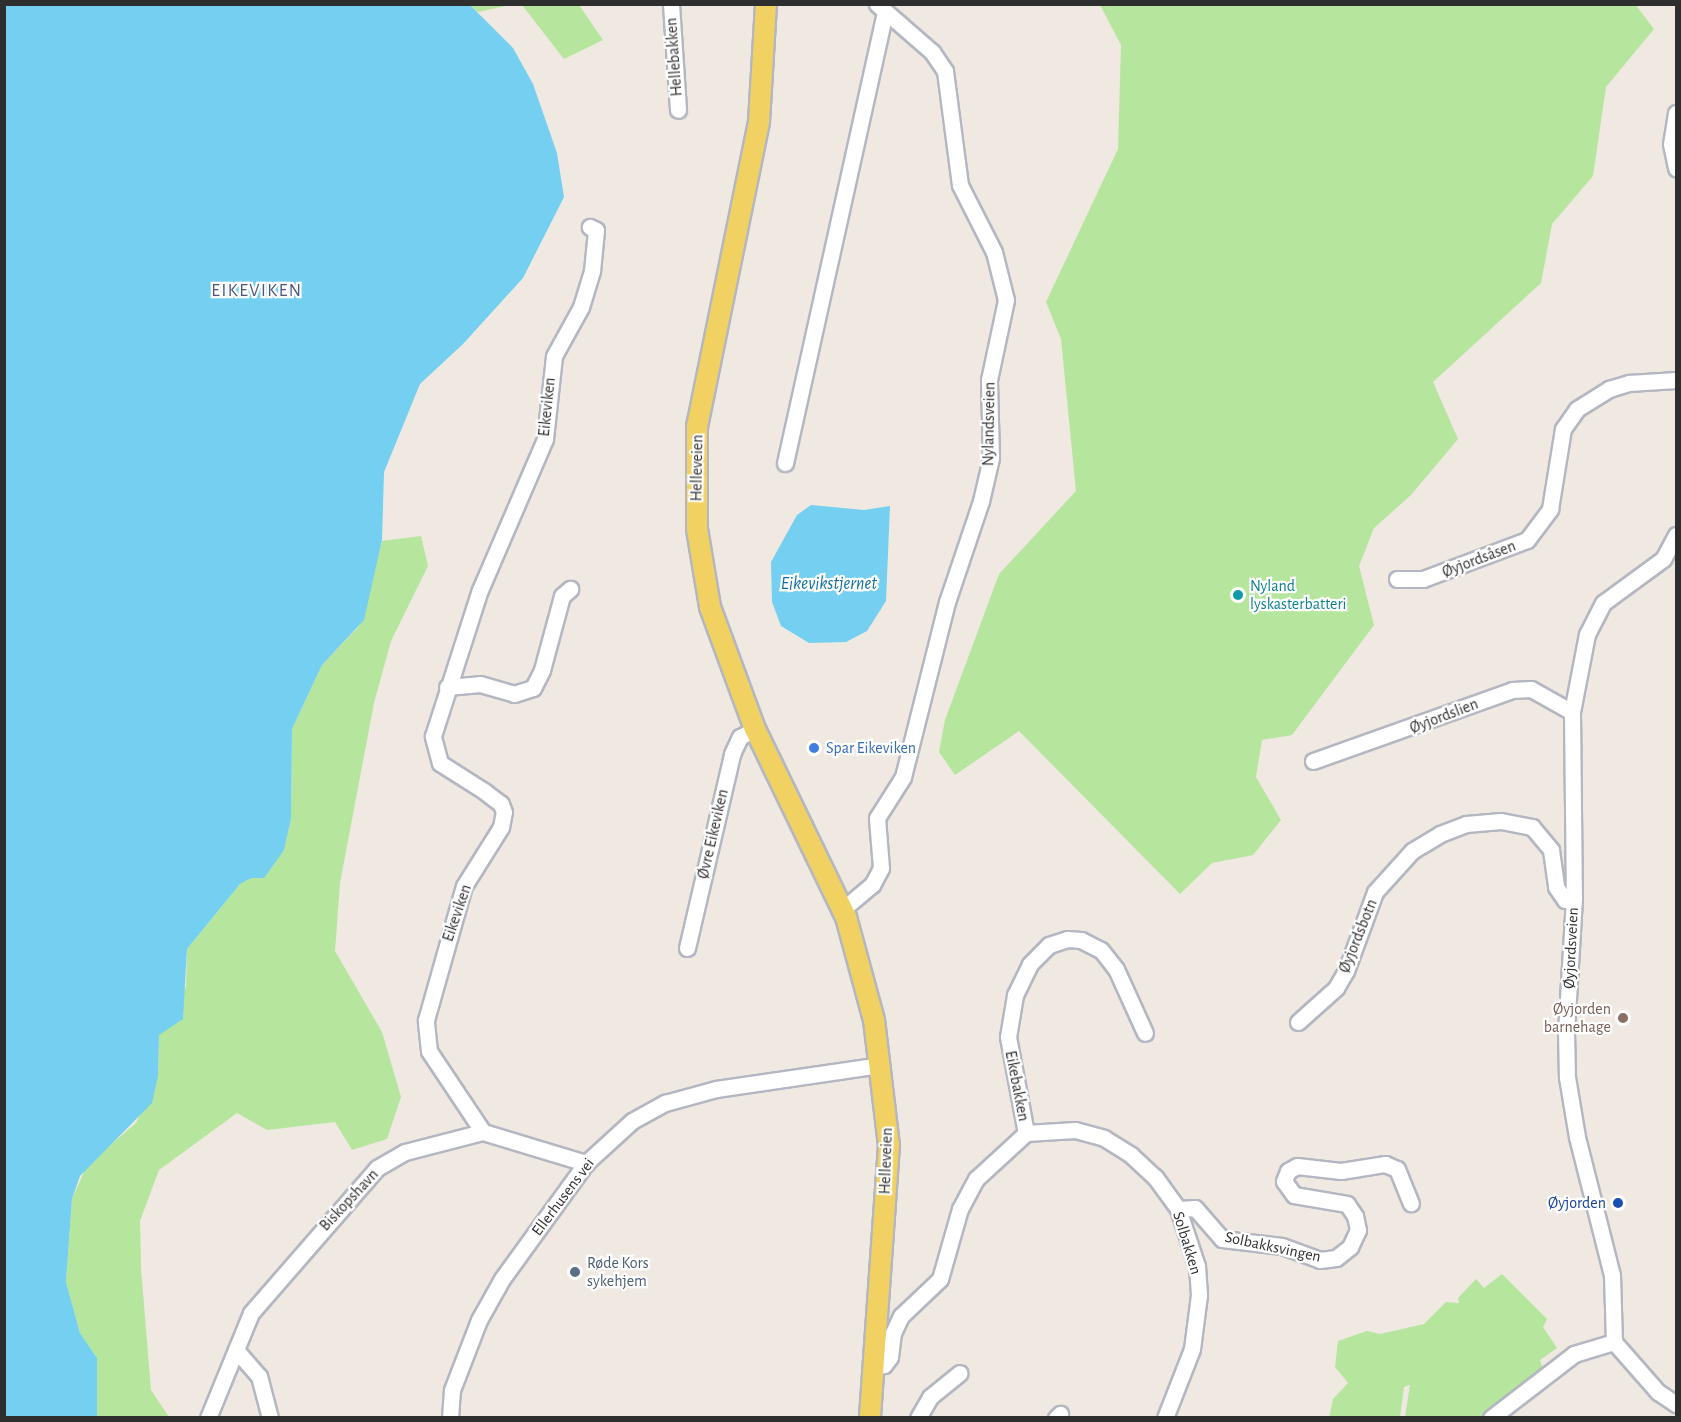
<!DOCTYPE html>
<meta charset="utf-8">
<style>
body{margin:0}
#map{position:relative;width:1681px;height:1422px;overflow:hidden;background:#efe9e1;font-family:"Alegreya Sans",sans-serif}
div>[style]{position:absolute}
.green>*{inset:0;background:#b6e59e}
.water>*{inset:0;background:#75cff0}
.roads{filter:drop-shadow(2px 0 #b4b7c1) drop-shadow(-2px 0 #b4b7c1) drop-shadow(0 2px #b4b7c1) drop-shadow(0 -2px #b4b7c1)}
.minor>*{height:15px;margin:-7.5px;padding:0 7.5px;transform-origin:7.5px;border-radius:7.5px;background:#fff}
.major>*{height:20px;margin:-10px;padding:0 10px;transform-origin:10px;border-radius:10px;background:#f2d163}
.dots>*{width:16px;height:16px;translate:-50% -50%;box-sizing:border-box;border:3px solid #fff;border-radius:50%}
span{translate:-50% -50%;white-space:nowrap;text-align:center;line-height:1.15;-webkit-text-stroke:4.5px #fff;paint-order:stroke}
.street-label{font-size:16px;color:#2e2e2e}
.culture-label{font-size:16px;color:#0d838f}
.left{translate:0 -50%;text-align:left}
.shop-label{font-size:16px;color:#366cbe}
.education-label{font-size:16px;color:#785e54}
.right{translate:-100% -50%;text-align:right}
.transit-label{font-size:16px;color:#164399}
.service-label{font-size:16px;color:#4e5e75}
.neighbourhood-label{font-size:18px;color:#4d5680;letter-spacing:1.5px}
.water-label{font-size:18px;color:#0d6fa3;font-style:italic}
.frame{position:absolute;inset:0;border:6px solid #2e2e2e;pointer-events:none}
</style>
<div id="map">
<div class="green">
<i style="clip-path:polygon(470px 5px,510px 5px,478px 12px)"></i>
<i style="clip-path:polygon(522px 5px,579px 5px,603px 40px,564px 59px)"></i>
<i style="clip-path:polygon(1100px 5px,1635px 4px,1654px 29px,1606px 87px,1593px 176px,1552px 224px,1541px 283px,1433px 382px,1458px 439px,1411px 495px,1374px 528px,1359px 566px,1374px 625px,1292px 735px,1262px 740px,1256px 777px,1281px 820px,1253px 855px,1212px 863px,1180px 894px,1019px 731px,955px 775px,939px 752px,945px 720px,999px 574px,1076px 491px,1061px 339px,1046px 302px,1118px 149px,1121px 45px)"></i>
<i style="clip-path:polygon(421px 536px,428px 566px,391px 641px,374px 703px,340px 883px,335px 951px,382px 1032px,401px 1097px,387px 1139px,352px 1150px,335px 1122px,267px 1130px,237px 1113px,159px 1170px,140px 1221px,141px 1268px,151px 1390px,169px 1417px,97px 1417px,97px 1358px,80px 1333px,66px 1282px,72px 1199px,87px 1165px,136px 1123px,158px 1076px,159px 1034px,186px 987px,187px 949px,240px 884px,284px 850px,291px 819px,292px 729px,322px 665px,359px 626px,382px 541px)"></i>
<i style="clip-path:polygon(1502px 1274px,1547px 1319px,1543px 1327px,1557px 1348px,1540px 1360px,1543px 1369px,1485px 1417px,1405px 1417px,1410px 1385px,1404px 1387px,1400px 1417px,1329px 1418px,1333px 1399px,1348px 1383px,1335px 1367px,1338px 1341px,1367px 1331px,1380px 1334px,1424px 1324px,1446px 1302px,1459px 1303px,1458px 1298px,1476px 1279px,1484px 1288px)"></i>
</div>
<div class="water">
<i style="clip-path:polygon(5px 4px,470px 5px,513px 48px,533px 84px,557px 153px,564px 197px,523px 278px,463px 344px,420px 384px,384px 472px,382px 540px,364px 620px,322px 665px,292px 729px,291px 819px,284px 850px,264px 878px,251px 878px,240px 884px,187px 949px,183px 1019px,159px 1035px,158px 1076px,152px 1103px,80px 1176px,72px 1199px,66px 1282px,80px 1333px,97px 1358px,97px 1417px,5px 1417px)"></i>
<i style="clip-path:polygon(811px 505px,864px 510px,890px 506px,886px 601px,867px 631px,846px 642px,809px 643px,781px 626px,772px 602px,771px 562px,797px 515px)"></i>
</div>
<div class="roads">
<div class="minor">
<i style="left:671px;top:4px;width:106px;rotate:86.2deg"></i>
<i style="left:1676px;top:113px;width:31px;rotate:99deg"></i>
<i style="left:1671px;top:144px;width:25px;rotate:78deg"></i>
<i style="left:785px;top:463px;width:461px;rotate:-77.5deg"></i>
<i style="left:1676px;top:535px;width:27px;rotate:118deg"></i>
<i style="left:1663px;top:559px;width:74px;rotate:143.7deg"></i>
<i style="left:1603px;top:603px;width:35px;rotate:117deg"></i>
<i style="left:1587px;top:634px;width:79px;rotate:100.9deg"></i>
<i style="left:1572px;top:712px;width:186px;rotate:89.4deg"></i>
<i style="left:1574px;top:898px;width:133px;rotate:93.4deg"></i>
<i style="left:1566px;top:1031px;width:46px;rotate:88.8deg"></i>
<i style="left:1567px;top:1077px;width:61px;rotate:80.5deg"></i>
<i style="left:1577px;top:1137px;width:142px;rotate:75.8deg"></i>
<i style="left:1612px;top:1275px;width:67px;rotate:88.3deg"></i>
<i style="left:1614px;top:1342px;width:67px;rotate:48.7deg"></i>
<i style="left:1658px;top:1392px;width:22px;rotate:34deg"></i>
<i style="left:1397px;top:579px;width:26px"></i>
<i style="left:1423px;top:579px;width:111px;rotate:-20.6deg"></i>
<i style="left:1527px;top:540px;width:39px;rotate:-53deg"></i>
<i style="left:1550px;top:509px;width:81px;rotate:-80.8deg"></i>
<i style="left:1563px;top:429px;width:24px;rotate:-55deg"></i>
<i style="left:1577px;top:409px;width:38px;rotate:-32deg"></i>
<i style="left:1609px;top:389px;width:21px;rotate:-17deg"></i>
<i style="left:1629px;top:383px;width:47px;rotate:-3.7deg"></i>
<i style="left:447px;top:687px;width:33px;rotate:-5deg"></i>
<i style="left:480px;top:684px;width:35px;rotate:16deg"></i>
<i style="left:514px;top:694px;width:20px;rotate:-18deg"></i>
<i style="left:533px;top:688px;width:20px;rotate:-63deg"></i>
<i style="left:542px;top:670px;width:77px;rotate:-74.9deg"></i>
<i style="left:562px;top:596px;width:11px;rotate:-41deg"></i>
<i style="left:1313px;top:761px;width:211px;rotate:-19.6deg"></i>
<i style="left:1512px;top:690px;width:19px;rotate:-3deg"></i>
<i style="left:1531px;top:689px;width:47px;rotate:29.3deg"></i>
<i style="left:843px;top:909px;width:38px;rotate:-40deg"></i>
<i style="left:872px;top:885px;width:19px;rotate:-62deg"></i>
<i style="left:881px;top:868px;width:50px;rotate:-94.6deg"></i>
<i style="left:877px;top:818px;width:49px;rotate:-57.6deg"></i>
<i style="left:903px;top:777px;width:180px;rotate:-75.9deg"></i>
<i style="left:947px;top:602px;width:107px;rotate:-71.4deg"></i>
<i style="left:981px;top:501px;width:44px;rotate:-76.9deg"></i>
<i style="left:991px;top:458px;width:78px;rotate:-91.5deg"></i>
<i style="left:989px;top:380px;width:82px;rotate:-78deg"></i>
<i style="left:1006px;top:300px;width:49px;rotate:-104deg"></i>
<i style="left:994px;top:252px;width:75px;rotate:-116.9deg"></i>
<i style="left:960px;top:185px;width:115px;rotate:-97.5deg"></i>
<i style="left:945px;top:71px;width:23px;rotate:-124deg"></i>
<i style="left:932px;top:52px;width:73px;rotate:-138.9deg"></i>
<i style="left:687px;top:948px;width:199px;rotate:-76.9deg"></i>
<i style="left:732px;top:754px;width:19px;rotate:-65deg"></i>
<i style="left:740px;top:737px;width:17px;rotate:-28deg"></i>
<i style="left:1298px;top:1022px;width:51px;rotate:-41.8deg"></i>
<i style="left:1336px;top:988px;width:20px;rotate:-60deg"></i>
<i style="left:1346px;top:971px;width:84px;rotate:-69.8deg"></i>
<i style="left:1375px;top:892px;width:55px;rotate:-47.9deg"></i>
<i style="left:1412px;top:851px;width:33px;rotate:-31deg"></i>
<i style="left:1440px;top:834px;width:28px;rotate:-21deg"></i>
<i style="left:1466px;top:824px;width:35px;rotate:-5deg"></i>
<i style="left:1501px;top:821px;width:32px;rotate:11deg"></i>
<i style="left:1532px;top:827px;width:30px;rotate:50deg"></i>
<i style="left:1551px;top:850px;width:37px;rotate:82deg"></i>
<i style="left:1556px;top:887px;width:16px;rotate:55deg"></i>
<i style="left:1565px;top:900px;width:9px;rotate:-13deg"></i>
<i style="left:483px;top:1132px;width:97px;rotate:-123.7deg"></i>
<i style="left:429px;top:1051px;width:31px;rotate:-96deg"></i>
<i style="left:426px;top:1020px;width:139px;rotate:-74.2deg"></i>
<i style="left:464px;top:886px;width:70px;rotate:-57.9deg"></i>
<i style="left:501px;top:827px;width:15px;rotate:-79deg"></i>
<i style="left:504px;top:812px;width:9px;rotate:-111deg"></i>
<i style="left:501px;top:804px;width:21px;rotate:-143deg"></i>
<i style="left:484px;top:791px;width:52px;rotate:-147.5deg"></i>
<i style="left:440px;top:763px;width:28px;rotate:-105deg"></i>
<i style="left:433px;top:736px;width:153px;rotate:-72.2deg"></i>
<i style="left:480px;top:590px;width:164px;rotate:-66.7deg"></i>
<i style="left:545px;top:439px;width:83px;rotate:-83.8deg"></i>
<i style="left:554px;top:356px;width:56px;rotate:-61.1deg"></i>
<i style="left:581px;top:307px;width:38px;rotate:-73deg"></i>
<i style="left:592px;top:271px;width:41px;rotate:-84.4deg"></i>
<i style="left:596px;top:230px;width:7px;rotate:-153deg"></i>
<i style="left:1026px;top:1133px;width:49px;rotate:-3.5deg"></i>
<i style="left:1075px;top:1130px;width:30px;rotate:15deg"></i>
<i style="left:1104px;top:1138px;width:32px;rotate:32deg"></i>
<i style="left:1131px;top:1155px;width:33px;rotate:43deg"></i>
<i style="left:1155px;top:1177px;width:39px;rotate:54deg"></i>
<i style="left:1178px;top:1209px;width:60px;rotate:71.6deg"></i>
<i style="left:1197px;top:1266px;width:29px;rotate:86deg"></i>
<i style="left:1199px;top:1295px;width:54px;rotate:97.4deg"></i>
<i style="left:1192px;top:1349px;width:74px;rotate:111.4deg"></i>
<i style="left:1178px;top:1209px;width:17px;rotate:-3deg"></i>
<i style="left:1195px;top:1208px;width:41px;rotate:48.9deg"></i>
<i style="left:1222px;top:1239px;width:60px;rotate:6.7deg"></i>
<i style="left:1282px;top:1246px;width:40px;rotate:20.2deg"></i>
<i style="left:1320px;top:1260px;width:16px;rotate:-7deg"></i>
<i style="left:1336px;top:1258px;width:18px;rotate:-38deg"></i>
<i style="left:1350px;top:1247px;width:19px;rotate:-65deg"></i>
<i style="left:1358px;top:1230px;width:14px;rotate:-102deg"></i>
<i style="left:1355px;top:1216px;width:14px;rotate:-124deg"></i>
<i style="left:1347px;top:1204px;width:54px;rotate:-170.4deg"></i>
<i style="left:1294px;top:1195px;width:17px;rotate:-126deg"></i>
<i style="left:1284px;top:1181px;width:11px;rotate:-68deg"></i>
<i style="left:1288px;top:1171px;width:10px;rotate:-29deg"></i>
<i style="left:1297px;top:1166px;width:44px;rotate:6.5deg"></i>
<i style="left:1341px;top:1171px;width:45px;rotate:-9deg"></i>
<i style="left:1385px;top:1164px;width:13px;rotate:23deg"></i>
<i style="left:1397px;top:1169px;width:37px;rotate:68deg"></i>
<i style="left:236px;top:1350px;width:35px;rotate:49deg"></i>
<i style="left:259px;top:1376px;width:43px;rotate:75.3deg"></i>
<i style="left:874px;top:1367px;width:10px;rotate:-11deg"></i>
<i style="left:884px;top:1365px;width:10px;rotate:-53deg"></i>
<i style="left:890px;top:1357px;width:24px;rotate:-83deg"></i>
<i style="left:893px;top:1333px;width:19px;rotate:-65deg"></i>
<i style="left:901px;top:1316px;width:54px;rotate:-43.5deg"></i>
<i style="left:940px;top:1279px;width:73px;rotate:-74.1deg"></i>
<i style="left:960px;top:1209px;width:34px;rotate:-62deg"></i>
<i style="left:976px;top:1179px;width:68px;rotate:-42.6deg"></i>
<i style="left:1026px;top:1133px;width:98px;rotate:-100.6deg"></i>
<i style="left:1008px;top:1037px;width:43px;rotate:-80.5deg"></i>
<i style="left:1015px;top:995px;width:34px;rotate:-64deg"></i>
<i style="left:1030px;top:964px;width:27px;rotate:-45deg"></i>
<i style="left:1049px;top:945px;width:19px;rotate:-18deg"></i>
<i style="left:1067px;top:939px;width:14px;rotate:4deg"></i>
<i style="left:1081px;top:940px;width:22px;rotate:27deg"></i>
<i style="left:1101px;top:950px;width:24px;rotate:52deg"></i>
<i style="left:1116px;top:969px;width:70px;rotate:65.6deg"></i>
<i style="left:208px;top:1418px;width:113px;rotate:-67.7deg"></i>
<i style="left:251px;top:1313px;width:192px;rotate:-49deg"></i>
<i style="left:377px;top:1168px;width:32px;rotate:-30deg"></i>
<i style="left:405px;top:1152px;width:81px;rotate:-14.4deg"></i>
<i style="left:483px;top:1132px;width:108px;rotate:16.8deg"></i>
<i style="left:450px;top:1418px;width:28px;rotate:-86deg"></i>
<i style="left:452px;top:1390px;width:75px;rotate:-68.9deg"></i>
<i style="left:479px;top:1320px;width:47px;rotate:-60.7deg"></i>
<i style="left:502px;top:1279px;width:143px;rotate:-54.1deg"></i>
<i style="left:586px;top:1163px;width:62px;rotate:-42.4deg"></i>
<i style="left:632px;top:1121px;width:38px;rotate:-29deg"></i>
<i style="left:665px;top:1103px;width:53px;rotate:-15.4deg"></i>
<i style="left:716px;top:1089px;width:167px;rotate:-8.3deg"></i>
<i style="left:918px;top:1418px;width:24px;rotate:-60deg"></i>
<i style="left:930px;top:1397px;width:38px;rotate:-39deg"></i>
<i style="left:1056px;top:1418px;width:6px;rotate:-45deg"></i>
<i style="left:1491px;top:1418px;width:105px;rotate:-37.6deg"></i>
<i style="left:1574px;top:1354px;width:42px;rotate:-16.7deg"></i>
</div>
<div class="major">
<i style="left:766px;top:4px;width:118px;rotate:93.4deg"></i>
<i style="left:759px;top:122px;width:310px;rotate:101.5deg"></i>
<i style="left:697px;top:426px;width:103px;rotate:90deg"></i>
<i style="left:697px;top:529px;width:79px;rotate:80.5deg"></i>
<i style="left:710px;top:607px;width:130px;rotate:69.8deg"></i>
<i style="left:755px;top:729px;width:209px;rotate:64.2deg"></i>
<i style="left:846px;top:917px;width:107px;rotate:74.8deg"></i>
<i style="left:874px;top:1020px;width:126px;rotate:83.2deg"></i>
<i style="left:889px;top:1145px;width:274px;rotate:94deg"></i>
</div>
</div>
<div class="dots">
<i style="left:1238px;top:595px;background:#0f9aa8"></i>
<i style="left:814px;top:748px;background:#3f7fe0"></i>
<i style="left:1623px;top:1018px;background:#8d6e63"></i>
<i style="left:1618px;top:1203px;background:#1a4fb4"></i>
<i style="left:575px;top:1272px;background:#5c6f8a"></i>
</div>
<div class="street-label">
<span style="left:674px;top:57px;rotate:-94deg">Hellebakken</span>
<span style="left:547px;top:407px;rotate:-84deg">Eikeviken</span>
<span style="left:989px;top:424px;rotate:-89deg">Nylandsveien</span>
<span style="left:697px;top:468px;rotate:-89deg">Helleveien</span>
<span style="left:1479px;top:559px;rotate:-21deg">Øyjordsåsen</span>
<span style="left:1444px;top:716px;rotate:-21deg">Øyjordslien</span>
<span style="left:713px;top:834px;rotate:-77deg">Øvre Eikeviken</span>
<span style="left:457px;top:913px;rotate:-71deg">Eikeviken</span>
<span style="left:1358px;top:936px;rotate:-68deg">Øyjordsbotn</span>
<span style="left:1571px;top:948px;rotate:-87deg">Øyjordsveien</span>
<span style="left:1017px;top:1086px;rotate:79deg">Eikebakken</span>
<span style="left:886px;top:1161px;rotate:-88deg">Helleveien</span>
<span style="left:563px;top:1197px;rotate:-53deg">Ellerhusens vei</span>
<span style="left:349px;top:1200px;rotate:-47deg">Biskopshavn</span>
<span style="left:1187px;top:1243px;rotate:73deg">Solbakken</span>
<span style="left:1273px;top:1247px;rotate:12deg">Solbakksvingen</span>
</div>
<div class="culture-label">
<span class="left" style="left:1250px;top:595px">Nyland<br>lyskasterbatteri</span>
</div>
<div class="shop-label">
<span class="left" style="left:826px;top:748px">Spar Eikeviken</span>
</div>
<div class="education-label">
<span class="right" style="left:1611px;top:1018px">Øyjorden<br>barnehage</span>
</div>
<div class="transit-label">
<span class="right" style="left:1606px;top:1203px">Øyjorden</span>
</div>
<div class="service-label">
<span class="left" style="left:587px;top:1272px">Røde Kors<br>sykehjem</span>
</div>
<div class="neighbourhood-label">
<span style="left:257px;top:291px">EIKEVIKEN</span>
</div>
<div class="water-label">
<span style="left:829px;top:584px">Eikevikstjernet</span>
</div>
<div class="frame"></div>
</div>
